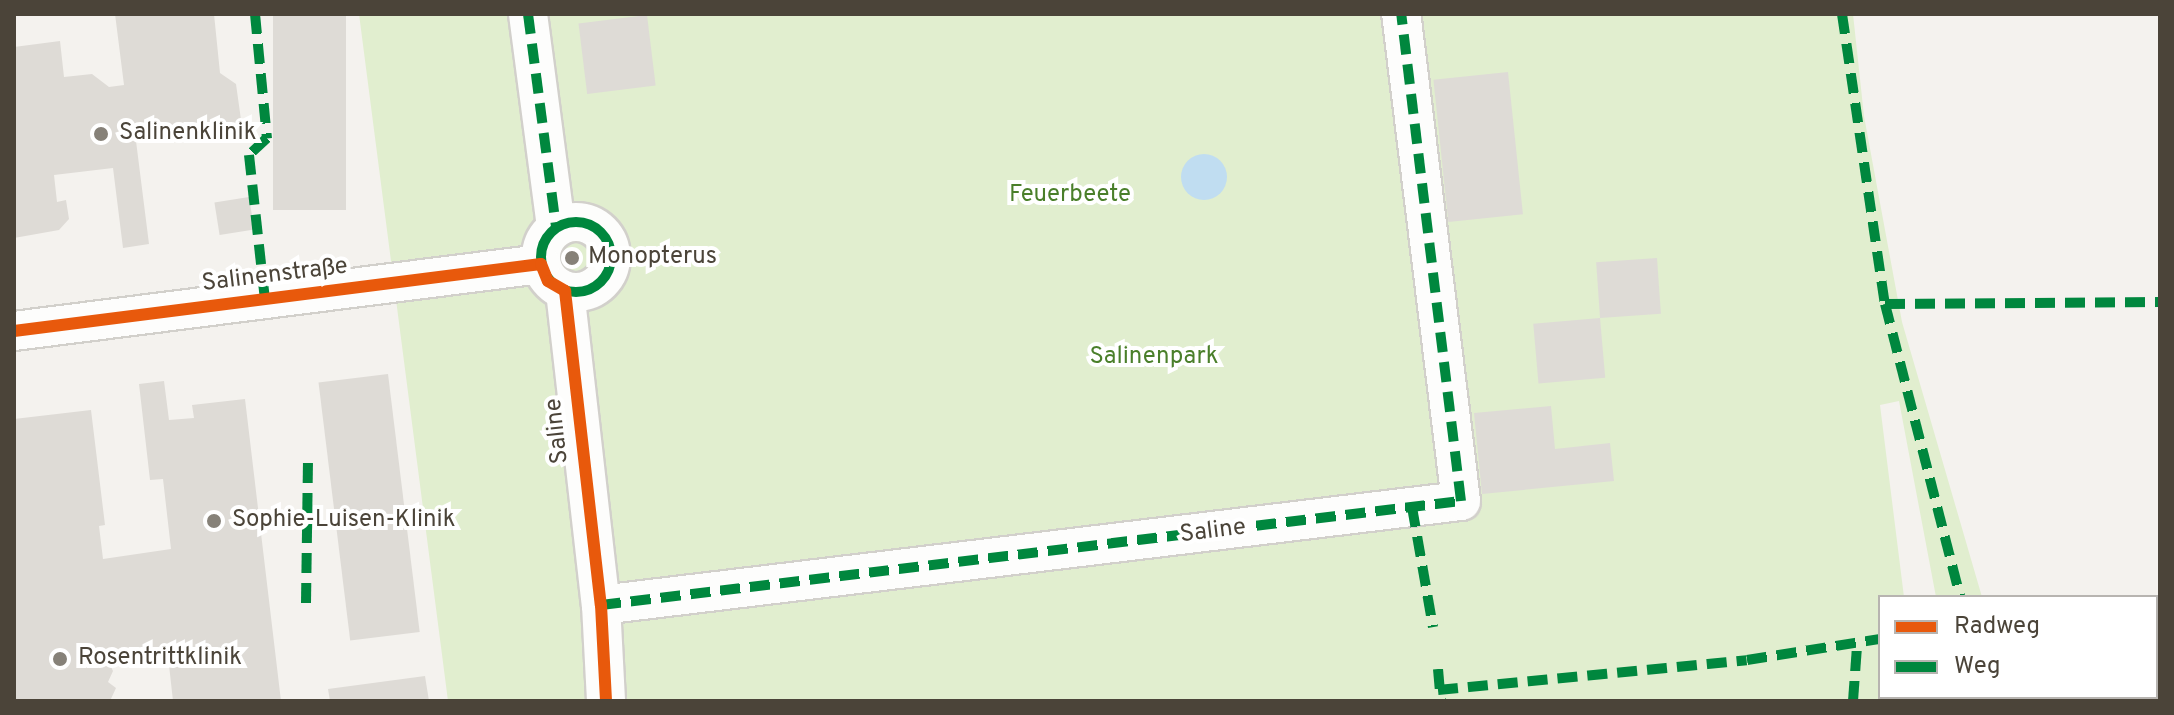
<!DOCTYPE html>
<meta charset="utf-8">
<style>
body{margin:0}
#map{position:relative;width:2174px;height:715px;overflow:hidden;background:#f4f2ee;font-family:Overpass,sans-serif}
div>[style]{position:absolute}
.green>*{inset:0;background:#e1eecf}
.water>*{inset:0;background:#c0ddf1}
.round{border-radius:50%}
.building>*{inset:0;background:#dedbd6;transform-origin:0 0}
.roads{filter:drop-shadow(2px 0 #d2d0cb) drop-shadow(-2px 0 #d2d0cb) drop-shadow(0 2px #d2d0cb) drop-shadow(0 -2px #d2d0cb)}
.street>*{height:38px;margin:-19px;padding:0 19px;transform-origin:19px;border-radius:19px;background:#fdfdfc}
.street>.ring{margin:-19px;padding:0;box-sizing:content-box;background:none;border:38px solid #fdfdfc;border-radius:50%}
.quiet>*{height:10px;margin-top:-5px;transform-origin:0;background:repeating-linear-gradient(90deg,#00873e 0 20px,transparent 0 30px)}
.quiet>.ring{margin:-5px;padding:0;box-sizing:content-box;background:none;border:10px solid #00873e;border-radius:50%}
.cycleway>*{height:12px;margin:-6px;padding:0 6px;transform-origin:6px;border-radius:6px;background:#e8590c}
.dots>*{width:22px;height:22px;translate:-50% -50%;box-sizing:border-box;border:4px solid #fff;border-radius:50%}
span{translate:-50% -50%;white-space:nowrap;text-align:center;line-height:1.15;-webkit-text-stroke:8px #fff;paint-order:stroke}
.poi-label{font-size:24px;color:#4b4439}
.left{translate:0 -50%;text-align:left}
.park-label{font-size:24px;color:#4a7f2a}
.street-label{font-size:24px;color:#4b4439}
.frame{position:absolute;inset:0;border:16px solid #4b4439;pointer-events:none}
.legend{position:absolute;left:1878px;top:595px;width:280px;height:104px;box-sizing:border-box;background:#fff;border:2px solid #b7b4b0;margin:0;padding:10px 14px;list-style:none;font-size:24px;color:#4b4439}
.legend li{display:flex;align-items:center;gap:16px;height:40px}
.legend b{width:40px;border:2px solid #b7b4b0}
</style>
<div id="map">
<div class="green">
<i style="clip-path:polygon(359px 14px,1853px 14px,1864px 116px,1902px 322px,1982px 597px,1936px 597px,1899px 401px,1880px 405px,1904px 597px,1880px 597px,1880px 697px,1990px 701px,448px 701px)"></i>
</div>
<div class="water">
<i class="round" style="left:1181px;top:154px;width:46px;height:46px"></i>
</div>
<div class="building">
<i style="clip-path:polygon(115px 14px,214px 14px,220px 73px,236px 84px,242px 127px,136px 141px,149px 244px,123px 248px,113px 168px,54px 175px,57px 202px,66px 200px,69px 219px,59px 230px,14px 238px,14px 47px,60px 41px,64px 77px,92px 74px,109px 87px,124px 85px)"></i>
<i style="left:273px;top:14px;width:73px;height:196px"></i>
<i style="left:647px;top:15px;width:71px;height:69px;rotate:83deg"></i>
<i style="left:1508px;top:72px;width:143px;height:75px;rotate:84deg"></i>
<i style="left:249px;top:197px;width:33px;height:35px;rotate:81deg"></i>
<i style="left:1657px;top:258px;width:56px;height:61px;rotate:86deg"></i>
<i style="left:1600px;top:318px;width:60px;height:67px;rotate:85deg"></i>
<i style="left:388px;top:374px;width:260px;height:70px;rotate:83deg"></i>
<i style="clip-path:polygon(164px 381px,169px 420px,194px 418px,192px 405px,245px 399px,281px 701px,173px 701px,167px 647px,105px 654px,113px 671px,108px 682px,116px 688px,110px 701px,14px 701px,14px 419px,91px 410px,105px 525px,99px 526px,103px 559px,171px 549px,163px 479px,150px 480px,139px 384px)"></i>
<i style="clip-path:polygon(1551px 406px,1555px 449px,1610px 443px,1614px 481px,1482px 494px,1474px 413px)"></i>
<i style="clip-path:polygon(425px 676px,429px 701px,330px 701px,328px 689px)"></i>
</div>
<div class="roads">
<div class="street">
<i style="left:528px;top:14px;width:214px;rotate:82.5deg"></i>
<i class="ring" style="left:541px;top:222px;width:32px;height:32px"></i>
<i style="left:565px;top:291px;width:316px;rotate:83.5deg"></i>
<i style="left:601px;top:605px;width:96px;rotate:87deg"></i>
<i style="left:14px;top:331px;width:531px;rotate:-7.25deg"></i>
<i style="left:601px;top:605px;width:866px;rotate:-6.9deg"></i>
<i style="left:1461px;top:501px;width:491px;rotate:-97deg"></i>
</div>
</div>
<div class="quiet">
<i style="left:255px;top:14px;width:125px;rotate:84.5deg"></i>
<i style="left:267px;top:138px;width:25px;rotate:137deg"></i>
<i style="left:249px;top:155px;width:145px;rotate:83.7deg"></i>
<i style="left:528px;top:14px;width:214px;rotate:82.5deg"></i>
<i style="left:1842px;top:14px;width:293px;rotate:81.6deg"></i>
<i style="left:1885px;top:304px;width:302px;rotate:75.6deg"></i>
<i class="ring" style="left:541px;top:222px;width:60px;height:60px"></i>
<i style="left:1885px;top:304px;width:275px;rotate:-0.4deg"></i>
<i style="left:1412px;top:507px;width:122px;rotate:80.1deg"></i>
<i style="left:306px;top:603px;width:145px;rotate:-89.2deg"></i>
<i style="left:601px;top:605px;width:866px;rotate:-6.9deg"></i>
<i style="left:1461px;top:501px;width:491px;rotate:-97deg"></i>
<i style="left:1438px;top:669px;width:32px;rotate:85deg"></i>
<i style="left:1438px;top:690px;width:310px;rotate:-5.5deg"></i>
<i style="left:1747px;top:660px;width:135px;rotate:-9deg"></i>
<i style="left:1970px;top:697px;width:4px;rotate:90deg"></i>
<i style="left:1853px;top:701px;width:55px;rotate:-85.8deg"></i>
</div>
<div class="cycleway">
<i style="left:14px;top:331px;width:531px;rotate:-7.25deg"></i>
<i style="left:541px;top:264px;width:18px;rotate:68deg"></i>
<i style="left:548px;top:281px;width:20px;rotate:30deg"></i>
<i style="left:565px;top:291px;width:316px;rotate:83.5deg"></i>
<i style="left:601px;top:605px;width:96px;rotate:87deg"></i>
</div>
<div class="dots">
<i style="left:101px;top:134px;background:#868178"></i>
<i style="left:572px;top:258px;background:#868178"></i>
<i style="left:214px;top:521px;background:#868178"></i>
<i style="left:60px;top:659px;background:#868178"></i>
</div>
<div class="poi-label">
<span class="left" style="left:119px;top:134px">Salinenklinik</span>
<span class="left" style="left:588px;top:258px">Monopterus</span>
<span class="left" style="left:232px;top:521px">Sophie-Luisen-Klinik</span>
<span class="left" style="left:78px;top:659px">Rosentrittklinik</span>
</div>
<div class="park-label">
<span style="left:1070px;top:196px">Feuerbeete</span>
<span style="left:1154px;top:358px">Salinenpark</span>
</div>
<div class="street-label">
<span style="left:275px;top:276px;rotate:-7deg">Salinenstraße</span>
<span style="left:558px;top:431px;rotate:-96deg">Saline</span>
<span style="left:1213px;top:532px;rotate:-7deg">Saline</span>
</div>
<div class="frame"></div>
<ul class="legend">
<li><b style="height:10px;background:#e8590c"></b>Radweg</li>
<li><b style="height:10px;background:#00873e"></b>Weg</li>
</ul>
</div>
